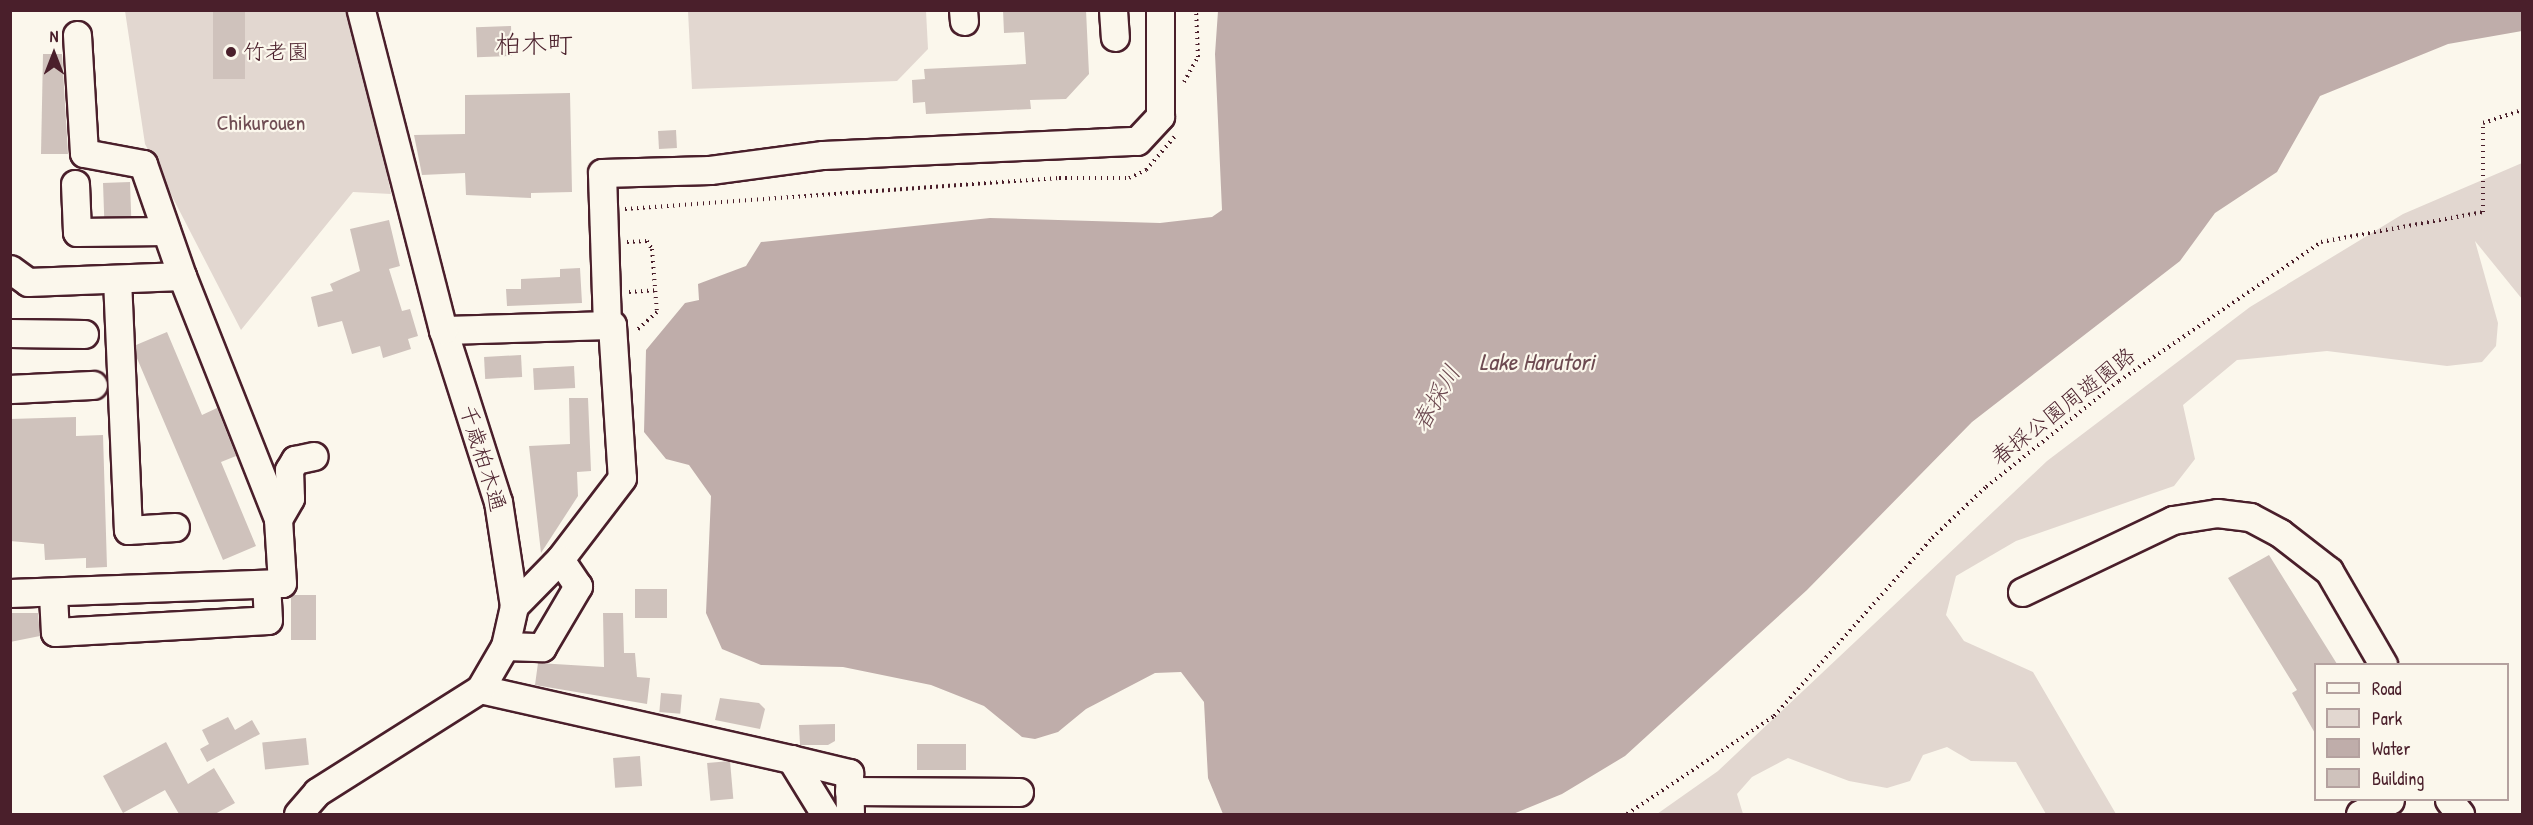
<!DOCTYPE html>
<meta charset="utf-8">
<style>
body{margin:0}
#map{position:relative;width:2533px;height:825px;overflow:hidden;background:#fbf7ec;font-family:"Patrick Hand","Klee One",sans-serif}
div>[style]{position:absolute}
.green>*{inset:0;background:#e2d7d0}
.water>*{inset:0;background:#bfadaa}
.building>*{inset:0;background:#cfc2bc;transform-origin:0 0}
.path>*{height:4px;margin-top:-2px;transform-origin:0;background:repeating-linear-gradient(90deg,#4a1f2b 0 1.5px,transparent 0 6px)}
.roads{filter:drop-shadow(2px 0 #4a1f2b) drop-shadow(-2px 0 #4a1f2b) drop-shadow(0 2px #4a1f2b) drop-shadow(0 -2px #4a1f2b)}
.minor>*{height:27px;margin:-13.5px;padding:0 13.5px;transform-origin:13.5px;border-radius:13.5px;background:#fbf7ec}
.dots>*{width:16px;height:16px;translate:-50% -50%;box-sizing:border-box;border:3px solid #fbf7ec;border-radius:50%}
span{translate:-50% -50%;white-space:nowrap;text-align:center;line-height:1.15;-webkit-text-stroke:4.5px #fbf7ec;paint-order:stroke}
.poi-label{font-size:22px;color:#4a1f2b}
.left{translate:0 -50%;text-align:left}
.park-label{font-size:22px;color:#704d54}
.street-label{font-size:22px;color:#4a1f2b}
.water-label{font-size:24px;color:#6d4a51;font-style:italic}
.quarter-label{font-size:26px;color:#4a1f2b}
.frame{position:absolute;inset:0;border:12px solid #4a1f2b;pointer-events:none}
.legend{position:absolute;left:2314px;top:663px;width:195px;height:138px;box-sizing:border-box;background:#fbf7ec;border:2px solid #b4a19f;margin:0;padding:8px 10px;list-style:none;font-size:18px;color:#4a1f2b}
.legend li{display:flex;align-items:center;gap:12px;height:30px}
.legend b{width:30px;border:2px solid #b4a19f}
.north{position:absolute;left:24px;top:24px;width:60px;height:60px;-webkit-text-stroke:4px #fbf7ec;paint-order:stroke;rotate:0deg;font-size:16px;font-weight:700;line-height:24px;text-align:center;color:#4a1f2b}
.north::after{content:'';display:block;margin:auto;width:21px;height:27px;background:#4a1f2b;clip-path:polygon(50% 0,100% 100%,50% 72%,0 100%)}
</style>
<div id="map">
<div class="green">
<i style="clip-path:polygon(125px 11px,353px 11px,391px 194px,353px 192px,241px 330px,145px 144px)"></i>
<i style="clip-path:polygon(688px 11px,926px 11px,928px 49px,897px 81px,692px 89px)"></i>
<i style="clip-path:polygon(2522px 163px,2522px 299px,2475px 241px,2498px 323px,2496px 346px,2482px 362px,2447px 366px,2327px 351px,2237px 360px,2183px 405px,2195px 459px,2174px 486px,2016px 541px,1956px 576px,1946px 615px,1964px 641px,2033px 672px,2116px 814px,2046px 814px,2016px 762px,1971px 761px,1947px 747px,1923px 755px,1910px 781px,1887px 788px,1849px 781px,1788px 758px,1752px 777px,1737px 794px,1743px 814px,1657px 814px,1718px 771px,2047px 461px,2250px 307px,2403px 214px)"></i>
</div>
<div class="water">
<i style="clip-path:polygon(1218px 11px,2522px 10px,2522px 31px,2448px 44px,2320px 96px,2277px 172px,2215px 213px,2180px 261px,1972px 422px,1807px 590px,1625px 756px,1562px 794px,1513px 814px,1223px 814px,1208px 778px,1204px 702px,1181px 672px,1155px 673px,1086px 709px,1058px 732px,1035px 739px,1022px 737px,984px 706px,931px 685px,843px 667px,761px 665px,722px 649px,706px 613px,711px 496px,689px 465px,666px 459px,644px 432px,646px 350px,685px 303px,699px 300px,698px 284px,746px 266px,761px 242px,990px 218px,1160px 223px,1212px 217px,1222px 210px,1215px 54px)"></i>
</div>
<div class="building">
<i style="left:213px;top:10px;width:32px;height:69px"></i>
<i style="clip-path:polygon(1003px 10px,1086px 10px,1089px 74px,1066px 99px,1030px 100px,1031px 109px,926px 114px,925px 102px,913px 103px,912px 80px,925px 79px,924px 69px,1026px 64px,1024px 32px,1004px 33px)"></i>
<i style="left:511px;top:26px;width:30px;height:35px;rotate:88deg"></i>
<i style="clip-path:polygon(43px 54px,62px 54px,68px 154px,41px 154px)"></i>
<i style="clip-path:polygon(570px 93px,572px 192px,531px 193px,531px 198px,466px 195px,465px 173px,422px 175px,414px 135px,465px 134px,465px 95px)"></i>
<i style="left:676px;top:130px;width:18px;height:18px;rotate:87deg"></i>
<i style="left:130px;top:182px;width:34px;height:27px;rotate:88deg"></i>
<i style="clip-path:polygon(389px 220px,400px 266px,389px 269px,402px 311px,410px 309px,418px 336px,408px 339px,411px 349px,383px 358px,380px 346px,352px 354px,342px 321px,318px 327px,311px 297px,333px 291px,330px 284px,360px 271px,350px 229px)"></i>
<i style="clip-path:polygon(580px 268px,582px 303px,507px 306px,506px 289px,521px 289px,521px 279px,560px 277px,560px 269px)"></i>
<i style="clip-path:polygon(167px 332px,202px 415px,217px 408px,236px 456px,221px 462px,256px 546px,223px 560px,136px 356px,136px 345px)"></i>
<i style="left:521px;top:355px;width:22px;height:37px;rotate:87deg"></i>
<i style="left:574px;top:366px;width:22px;height:41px;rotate:87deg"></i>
<i style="clip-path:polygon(569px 398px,588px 398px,591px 471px,577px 472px,578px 496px,541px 553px,529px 446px,570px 444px)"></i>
<i style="clip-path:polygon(76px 417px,76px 436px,103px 435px,107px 567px,86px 568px,86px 558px,45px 560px,44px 544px,10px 541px,10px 419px)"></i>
<i style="clip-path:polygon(2269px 555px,2337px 664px,2316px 664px,2316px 735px,2292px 693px,2297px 690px,2228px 578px)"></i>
<i style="left:667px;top:589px;width:29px;height:32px;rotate:90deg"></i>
<i style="left:291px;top:595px;width:25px;height:45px"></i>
<i style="clip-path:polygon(10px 613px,38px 613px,40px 636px,10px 642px)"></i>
<i style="clip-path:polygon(603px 613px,623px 613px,624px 653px,635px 653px,637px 677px,650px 678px,647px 704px,535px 685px,538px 663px,604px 667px)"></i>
<i style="left:661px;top:693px;width:21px;height:19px;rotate:5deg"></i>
<i style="clip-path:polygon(720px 698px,759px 703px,765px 709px,760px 729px,715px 720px)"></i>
<i style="clip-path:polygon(228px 717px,235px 730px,252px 720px,260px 734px,207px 762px,200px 749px,209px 744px,202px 730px)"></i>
<i style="clip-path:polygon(835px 724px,835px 741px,828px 745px,800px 745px,799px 725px)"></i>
<i style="left:306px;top:738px;width:27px;height:44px;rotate:84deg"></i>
<i style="clip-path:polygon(166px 742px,188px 784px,214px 768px,235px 803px,215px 814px,179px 814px,165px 790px,123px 813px,103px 776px)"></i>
<i style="left:966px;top:744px;width:26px;height:49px;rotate:90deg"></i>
<i style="left:640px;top:756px;width:30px;height:27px;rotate:86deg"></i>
<i style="left:730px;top:761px;width:38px;height:23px;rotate:85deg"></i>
</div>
<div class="path">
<i style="left:1184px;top:82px;width:29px;rotate:-61deg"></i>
<i style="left:1198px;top:57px;width:47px;rotate:-92.4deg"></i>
<i style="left:625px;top:209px;width:435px;rotate:-4.1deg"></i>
<i style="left:1059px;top:178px;width:70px"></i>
<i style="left:1129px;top:178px;width:19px;rotate:-25deg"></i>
<i style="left:1146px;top:170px;width:46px;rotate:-49.4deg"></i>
<i style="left:627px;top:242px;width:20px;rotate:-3deg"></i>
<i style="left:647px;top:241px;width:9px;rotate:58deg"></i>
<i style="left:652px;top:249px;width:63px;rotate:85.5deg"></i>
<i style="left:657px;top:312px;width:28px;rotate:138deg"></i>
<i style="left:629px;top:292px;width:26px;rotate:-4deg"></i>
<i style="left:1627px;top:814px;width:177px;rotate:-33.7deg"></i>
<i style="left:1774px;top:716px;width:238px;rotate:-48.4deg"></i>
<i style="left:1932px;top:538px;width:74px;rotate:-43.4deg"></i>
<i style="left:1986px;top:487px;width:170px;rotate:-38.6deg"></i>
<i style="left:2119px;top:381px;width:245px;rotate:-34.5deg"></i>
<i style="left:2321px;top:242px;width:165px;rotate:-10.5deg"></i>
<i style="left:2483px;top:212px;width:89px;rotate:-90deg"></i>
<i style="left:2483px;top:123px;width:41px;rotate:-18.4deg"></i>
</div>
<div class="roads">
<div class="minor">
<i style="left:963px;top:10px;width:11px;rotate:85deg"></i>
<i style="left:1113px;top:10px;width:27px;rotate:86deg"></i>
<i style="left:77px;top:35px;width:118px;rotate:86.6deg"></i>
<i style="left:84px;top:153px;width:60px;rotate:10.6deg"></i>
<i style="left:143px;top:164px;width:119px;rotate:70.8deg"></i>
<i style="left:75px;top:184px;width:48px;rotate:87.6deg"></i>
<i style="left:77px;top:232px;width:89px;rotate:-0.6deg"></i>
<i style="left:10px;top:269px;width:22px;rotate:36deg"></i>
<i style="left:28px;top:282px;width:154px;rotate:-2.2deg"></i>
<i style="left:182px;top:276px;width:261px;rotate:68.4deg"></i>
<i style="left:117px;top:279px;width:251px;rotate:87.5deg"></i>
<i style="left:128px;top:530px;width:47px;rotate:-3.7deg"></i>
<i style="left:607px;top:325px;width:152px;rotate:-91.9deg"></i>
<i style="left:602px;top:173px;width:108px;rotate:-1.6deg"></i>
<i style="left:710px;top:170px;width:114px;rotate:-7.6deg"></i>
<i style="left:823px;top:155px;width:314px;rotate:-2.6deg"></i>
<i style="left:1137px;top:141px;width:34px;rotate:-47deg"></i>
<i style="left:1160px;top:116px;width:106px;rotate:-90deg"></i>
<i style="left:443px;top:330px;width:169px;rotate:-1.7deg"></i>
<i style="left:612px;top:325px;width:153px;rotate:86.3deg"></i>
<i style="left:622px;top:478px;width:102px;rotate:127.4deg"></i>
<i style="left:560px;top:559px;width:66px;rotate:134.4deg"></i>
<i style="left:10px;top:333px;width:74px;rotate:0.8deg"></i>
<i style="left:10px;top:389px;width:83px;rotate:-2.8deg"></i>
<i style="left:2022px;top:592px;width:167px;rotate:-25.5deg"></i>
<i style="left:2173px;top:520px;width:45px;rotate:-9deg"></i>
<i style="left:2217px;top:513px;width:33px;rotate:7deg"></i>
<i style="left:2250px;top:517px;width:34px;rotate:28deg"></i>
<i style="left:2280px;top:533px;width:62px;rotate:37.8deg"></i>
<i style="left:2329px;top:571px;width:108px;rotate:59.9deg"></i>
<i style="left:10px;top:593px;width:272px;rotate:-2.1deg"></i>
<i style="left:282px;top:583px;width:64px;rotate:-93.6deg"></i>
<i style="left:278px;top:519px;width:24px;rotate:-60deg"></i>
<i style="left:290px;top:498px;width:28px;rotate:-92deg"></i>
<i style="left:289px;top:470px;width:12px;rotate:-59deg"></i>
<i style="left:295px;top:460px;width:19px;rotate:-12deg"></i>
<i style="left:53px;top:595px;width:37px;rotate:87deg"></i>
<i style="left:55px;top:632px;width:213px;rotate:-3.2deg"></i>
<i style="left:268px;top:620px;width:36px;rotate:-93deg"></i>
<i style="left:505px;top:646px;width:37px;rotate:2deg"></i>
<i style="left:542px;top:647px;width:71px;rotate:-59.5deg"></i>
<i style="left:578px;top:586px;width:32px;rotate:-124deg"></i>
<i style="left:480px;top:689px;width:319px;rotate:12.7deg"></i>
<i style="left:791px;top:759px;width:65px;rotate:58.3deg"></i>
<i style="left:791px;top:759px;width:60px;rotate:13.6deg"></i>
<i style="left:849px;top:773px;width:41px;rotate:88.6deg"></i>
<i style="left:849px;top:791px;width:170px;rotate:0.3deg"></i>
<i style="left:2449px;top:800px;width:18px;rotate:52deg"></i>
<i style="left:298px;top:814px;width:29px;rotate:-49deg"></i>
<i style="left:317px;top:792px;width:193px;rotate:-32.3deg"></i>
<i style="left:480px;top:689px;width:50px;rotate:-59.8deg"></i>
<i style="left:505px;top:646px;width:41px;rotate:-77.3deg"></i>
<i style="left:514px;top:606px;width:105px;rotate:-98.7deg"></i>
<i style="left:498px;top:502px;width:181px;rotate:-107.7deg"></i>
<i style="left:443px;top:330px;width:330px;rotate:-104.4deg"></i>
<i style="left:2360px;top:814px;width:33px;rotate:-25deg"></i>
</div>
</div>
<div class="dots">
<i style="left:231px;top:52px;background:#4a1f2b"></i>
</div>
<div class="poi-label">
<span class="left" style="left:243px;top:52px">竹老園</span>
</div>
<div class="park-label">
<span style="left:261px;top:123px">Chikurouen</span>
</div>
<div class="street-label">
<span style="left:2063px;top:406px;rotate:-38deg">春採公園周遊園路</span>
<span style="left:483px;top:458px;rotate:73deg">千歳柏木通</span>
</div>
<div class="water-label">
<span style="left:1537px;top:362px">Lake Harutori</span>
<span style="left:1436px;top:398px;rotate:-60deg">春採川</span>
</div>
<div class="quarter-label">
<span style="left:534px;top:44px">柏木町</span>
</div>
<div class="frame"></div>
<ul class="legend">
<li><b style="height:8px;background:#fbf7ec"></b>Road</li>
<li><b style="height:16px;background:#e2d7d0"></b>Park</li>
<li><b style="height:16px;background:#bfadaa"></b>Water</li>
<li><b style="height:16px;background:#cfc2bc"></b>Building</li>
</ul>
<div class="north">N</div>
</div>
